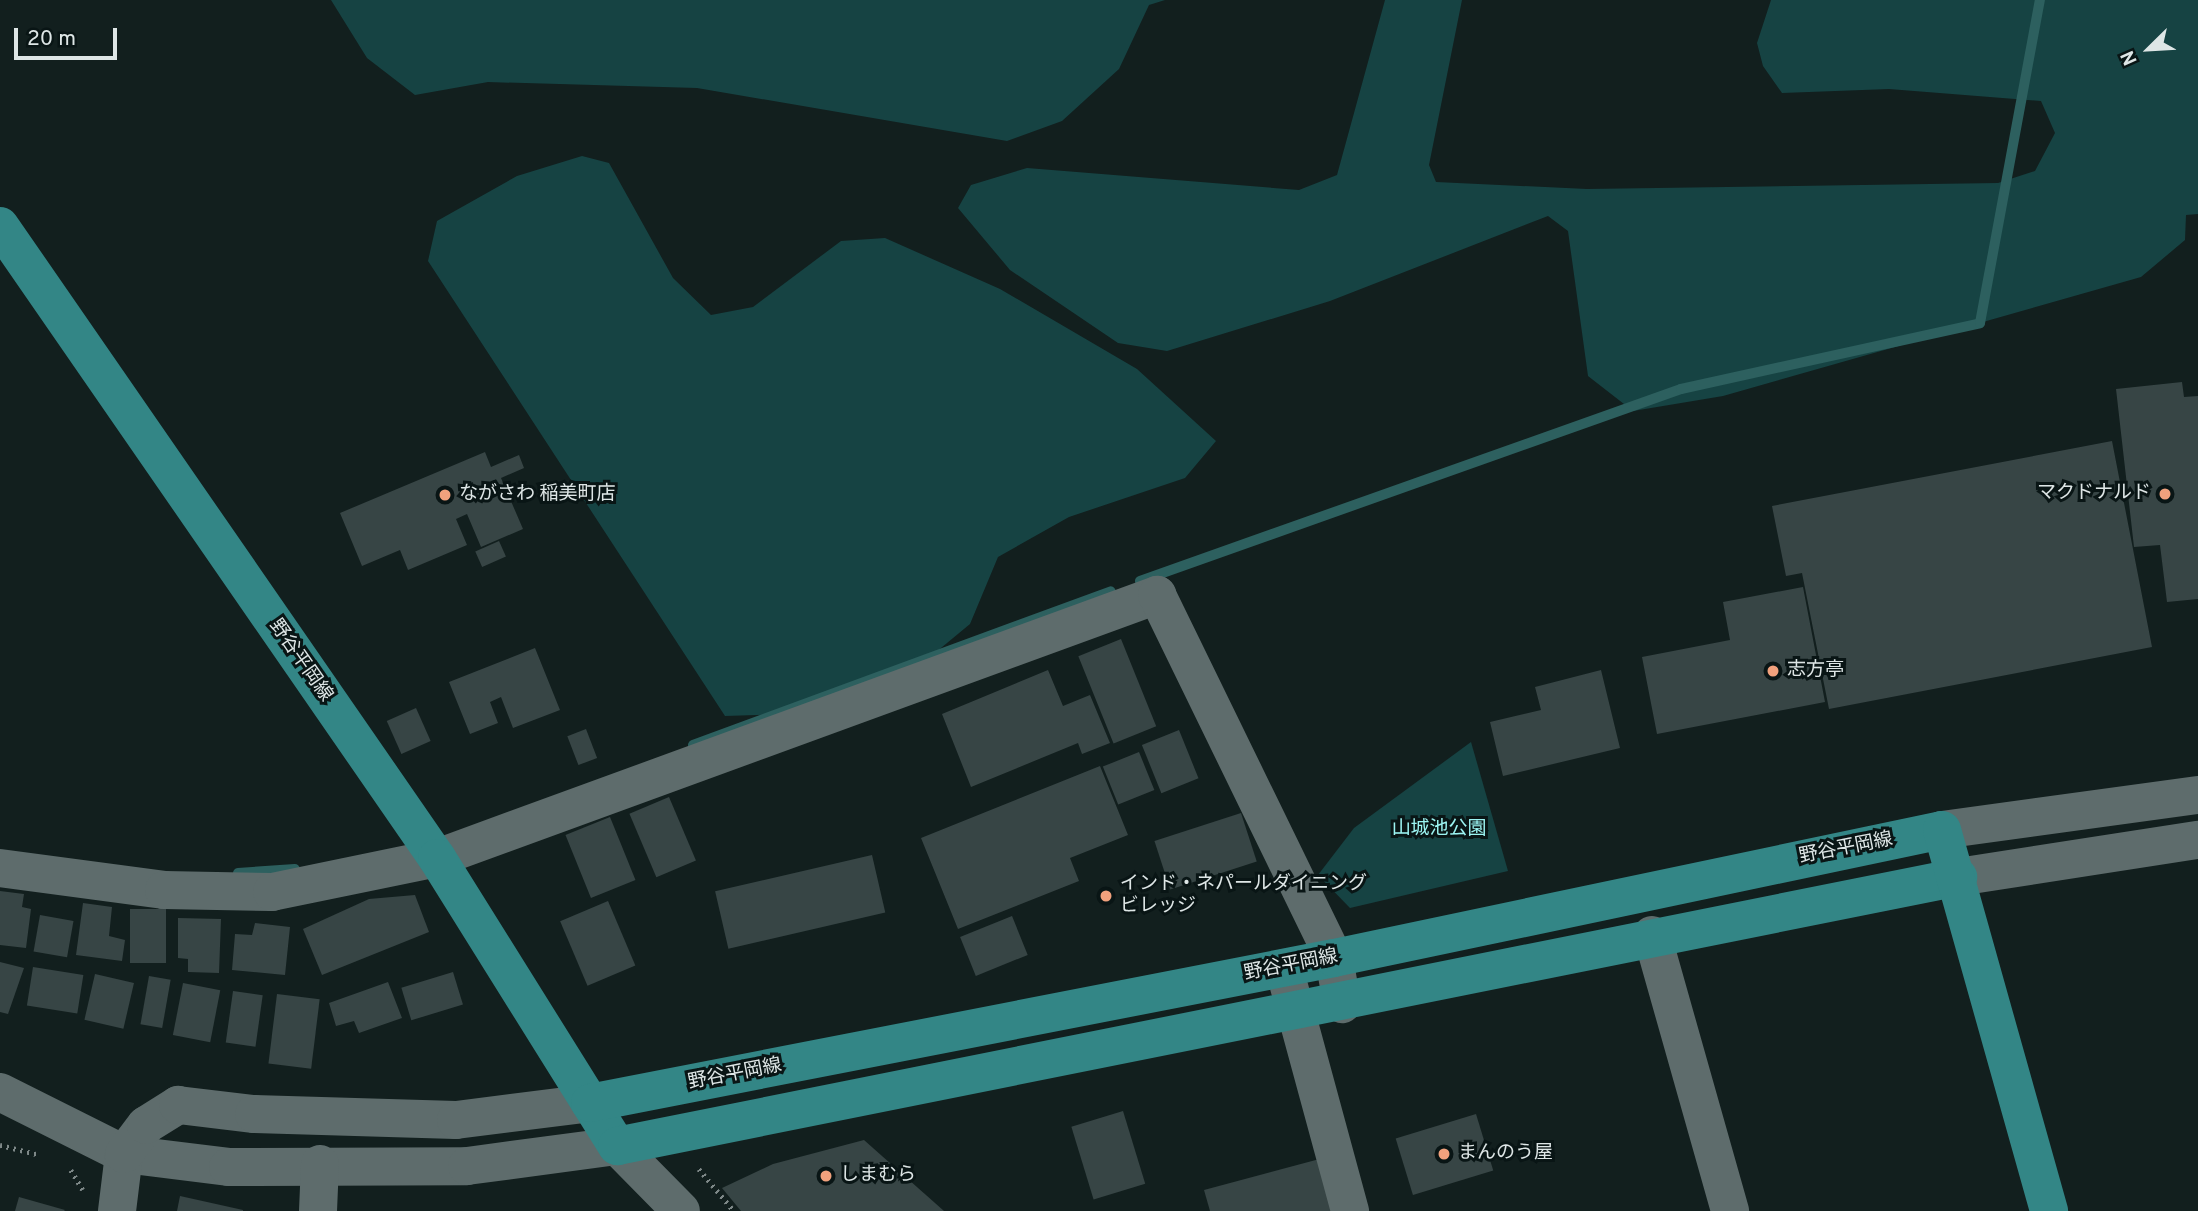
<!DOCTYPE html>
<meta charset="utf-8">
<style>
body{margin:0}
#map{position:relative;width:2198px;height:1211px;overflow:hidden;background:#121f1e;font-family:Overpass,"Noto Sans JP",sans-serif}
div>[style]{position:absolute}
.green>*{inset:0;background:#164343}
.stream>*{height:10px;margin:-5px;padding:0 5px;transform-origin:5px;border-radius:5px;background:#2d605f}
.building>*{inset:0;background:#374545;transform-origin:0 0}
.path>*{height:4.5px;margin-top:-2.25px;transform-origin:0;background:repeating-linear-gradient(90deg,#7e8888 0 2px,transparent 0 7px)}
.minor>*{height:38px;margin:-19px;padding:0 19px;transform-origin:19px;border-radius:19px;background:#5e6c6c}
.major>*{height:38px;margin:-19px;padding:0 19px;transform-origin:19px;border-radius:19px;background:#338686}
.dots>*{width:19px;height:19px;translate:-50% -50%;box-sizing:border-box;border:4px solid #091515;border-radius:50%}
span{translate:-50% -50%;white-space:nowrap;text-align:center;line-height:1.15;-webkit-text-stroke:6px #091515;paint-order:stroke}
.poi-label{font-size:19px;color:#dee6e6}
.right{translate:-100% -50%;text-align:right}
.left{translate:0 -50%;text-align:left}
.street-label{font-size:19px;color:#dee6e6}
.park-label{font-size:19px;color:#9cf4f2}
.north{position:absolute;left:2114px;top:14px;width:70px;height:70px;-webkit-text-stroke:5px #091515;paint-order:stroke;rotate:246deg;font-size:19px;font-weight:700;line-height:28px;text-align:center;color:#dee6e6}
.north::after{content:'';display:block;margin:auto;width:24px;height:32px;background:#dee6e6;clip-path:polygon(50% 0,100% 100%,50% 72%,0 100%)}
.scale{position:absolute;left:14px;top:28px;width:103px;height:32px;box-sizing:border-box;border:4px solid #dee6e6;border-top:0;padding-left:9px;font-size:21px;line-height:24px;white-space:nowrap;color:#dee6e6;-webkit-text-stroke:5px #091515;paint-order:stroke}
</style>
<div id="map">
<div class="green">
<i style="clip-path:polygon(331px 0,1165px 0,1149px 5px,1119px 69px,1062px 121px,1007px 141px,697px 88px,488px 82px,415px 95px,367px 58px)"></i>
<i style="clip-path:polygon(1385px 0,1462px 0,1429px 165px,1436px 182px,1587px 189px,1998px 183px,2035px 171px,2055px 133px,2041px 101px,1889px 89px,1782px 93px,1763px 66px,1757px 43px,1771px 0,2198px 0,2198px 214px,2186px 215px,2185px 240px,2141px 277px,1723px 396px,1633px 411px,1588px 376px,1568px 231px,1548px 216px,1330px 301px,1167px 351px,1118px 343px,1010px 270px,958px 208px,971px 185px,1027px 168px,1299px 190px,1337px 175px)"></i>
<i style="clip-path:polygon(582px 156px,609px 163px,673px 278px,711px 315px,753px 307px,841px 241px,885px 238px,1000px 289px,1137px 369px,1216px 441px,1185px 478px,1069px 517px,998px 557px,970px 624px,918px 667px,785px 714px,725px 716px,428px 261px,437px 221px,517px 176px)"></i>
<i style="clip-path:polygon(1471px 742px,1508px 871px,1350px 908px,1318px 875px,1354px 828px)"></i>
</div>
<div class="stream">
<i style="left:1140px;top:581px;width:574px;rotate:-19.54deg"></i>
<i style="left:1681px;top:389px;width:306px;rotate:-12.4deg"></i>
<i style="left:1980px;top:323px;width:329px;rotate:-79.5deg"></i>
<i style="left:693px;top:745px;width:445px;rotate:-20.2deg"></i>
<i style="left:238px;top:873px;width:57px;rotate:-4deg"></i>
</div>
<div class="building">
<i style="clip-path:polygon(2182px 382px,2184px 397px,2198px 396px,2198px 599px,2167px 602px,2160px 545px,2134px 547px,2116px 389px)"></i>
<i style="clip-path:polygon(2112px 441px,2152px 647px,1829px 709px,1802px 573px,1786px 576px,1772px 506px)"></i>
<i style="clip-path:polygon(485px 452px,491px 467px,519px 455px,524px 468px,501px 478px,523px 529px,481px 547px,467px 514px,456px 519px,467px 545px,408px 570px,400px 550px,362px 566px,340px 513px)"></i>
<i style="left:499px;top:541px;width:17px;height:26px;rotate:66deg"></i>
<i style="clip-path:polygon(1803px 587px,1825px 702px,1657px 734px,1642px 657px,1730px 640px,1723px 602px)"></i>
<i style="left:1121px;top:639px;width:94px;height:46px;rotate:68deg"></i>
<i style="clip-path:polygon(535px 648px,560px 710px,513px 728px,501px 697px,490px 702px,498px 723px,470px 734px,449px 682px)"></i>
<i style="clip-path:polygon(1048px 670px,1063px 706px,1090px 695px,1110px 743px,1082px 754px,1078px 743px,971px 787px,942px 714px)"></i>
<i style="clip-path:polygon(1601px 670px,1620px 748px,1503px 776px,1490px 722px,1541px 710px,1535px 687px)"></i>
<i style="left:416px;top:708px;width:36px;height:32px;rotate:66deg"></i>
<i style="left:586px;top:729px;width:31px;height:20px;rotate:69deg"></i>
<i style="left:1179px;top:730px;width:52px;height:40px;rotate:68deg"></i>
<i style="left:1139px;top:752px;width:41px;height:39px;rotate:68deg"></i>
<i style="clip-path:polygon(1100px 766px,1128px 835px,1070px 858px,1079px 881px,958px 929px,921px 838px)"></i>
<i style="left:669px;top:797px;width:69px;height:43px;rotate:67deg"></i>
<i style="left:1241px;top:813px;width:51px;height:91px;rotate:72deg"></i>
<i style="left:610px;top:817px;width:68px;height:48px;rotate:68deg"></i>
<i style="left:872px;top:855px;width:59px;height:161px;rotate:77deg"></i>
<i style="clip-path:polygon(0 891px,24px 894px,22px 907px,31px 909px,26px 948px,0 945px)"></i>
<i style="clip-path:polygon(415px 895px,429px 932px,322px 975px,303px 929px,369px 899px)"></i>
<i style="left:608px;top:901px;width:70px;height:52px;rotate:67deg"></i>
<i style="clip-path:polygon(83px 903px,112px 907px,109px 936px,125px 940px,122px 961px,76px 955px)"></i>
<i style="left:130px;top:909px;width:36px;height:54px"></i>
<i style="left:40px;top:915px;width:34px;height:37px;rotate:10deg"></i>
<i style="left:1012px;top:916px;width:42px;height:56px;rotate:68deg"></i>
<i style="clip-path:polygon(178px 918px,221px 919px,219px 973px,188px 972px,188px 959px,178px 958px)"></i>
<i style="clip-path:polygon(255px 923px,290px 927px,285px 975px,232px 970px,235px 934px,252px 935px)"></i>
<i style="clip-path:polygon(0 962px,24px 968px,8px 1014px,0 1012px)"></i>
<i style="left:33px;top:967px;width:51px;height:39px;rotate:9deg"></i>
<i style="left:453px;top:972px;width:34px;height:54px;rotate:73deg"></i>
<i style="left:95px;top:974px;width:40px;height:47px;rotate:13deg"></i>
<i style="left:149px;top:976px;width:22px;height:49px;rotate:10deg"></i>
<i style="clip-path:polygon(388px 982px,402px 1018px,359px 1033px,354px 1021px,336px 1026px,329px 1003px)"></i>
<i style="left:183px;top:983px;width:38px;height:53px;rotate:11deg"></i>
<i style="left:233px;top:991px;width:30px;height:52px;rotate:8deg"></i>
<i style="left:277px;top:994px;width:43px;height:70px;rotate:7deg"></i>
<i style="left:1123px;top:1111px;width:76px;height:54px;rotate:73deg"></i>
<i style="left:1476px;top:1114px;width:59px;height:84px;rotate:73deg"></i>
<i style="clip-path:polygon(864px 1140px,944px 1211px,741px 1211px,722px 1188px,773px 1164px)"></i>
<i style="clip-path:polygon(1327px 1157px,1342px 1211px,1210px 1211px,1204px 1190px)"></i>
<i style="clip-path:polygon(180px 1196px,243px 1210px,243px 1211px,177px 1211px)"></i>
<i style="clip-path:polygon(19px 1197px,65px 1210px,64px 1211px,15px 1211px)"></i>
</div>
<div class="path">
<i style="left:0;top:1145px;width:41px;rotate:14deg"></i>
<i style="left:699px;top:1169px;width:55px;rotate:50.2deg"></i>
<i style="left:71px;top:1170px;width:23px;rotate:59deg"></i>
</div>
<div class="minor">
<i style="left:1942px;top:830px;width:258px;rotate:-7.8deg"></i>
<i style="left:0;top:868px;width:165px;rotate:7.6deg"></i>
<i style="left:164px;top:890px;width:108px;rotate:1.1deg"></i>
<i style="left:272px;top:892px;width:168px;rotate:-11.6deg"></i>
<i style="left:437px;top:858px;width:767px;rotate:-20.07deg"></i>
<i style="left:1157px;top:595px;width:404px;rotate:64deg"></i>
<i style="left:1334px;top:958px;width:47px;rotate:80.1deg"></i>
<i style="left:1958px;top:877px;width:243px;rotate:-8.8deg"></i>
<i style="left:1652px;top:935px;width:287px;rotate:74.2deg"></i>
<i style="left:1284px;top:968px;width:252px;rotate:74.8deg"></i>
<i style="left:0;top:1092px;width:139px;rotate:26.6deg"></i>
<i style="left:124px;top:1154px;width:105px;rotate:7.1deg"></i>
<i style="left:228px;top:1167px;width:239px;rotate:-0.2deg"></i>
<i style="left:467px;top:1166px;width:151px;rotate:-7.6deg"></i>
<i style="left:617px;top:1146px;width:91px;rotate:45.4deg"></i>
<i style="left:117px;top:1211px;width:57px;rotate:-83deg"></i>
<i style="left:124px;top:1154px;width:36px;rotate:-53deg"></i>
<i style="left:146px;top:1125px;width:38px;rotate:-32deg"></i>
<i style="left:178px;top:1105px;width:77px;rotate:6.8deg"></i>
<i style="left:254px;top:1114px;width:202px;rotate:1.7deg"></i>
<i style="left:456px;top:1120px;width:135px;rotate:-7.2deg"></i>
<i style="left:318px;top:1211px;width:47px;rotate:-87.6deg"></i>
</div>
<div class="major">
<i style="left:0;top:226px;width:768px;rotate:55.34deg"></i>
<i style="left:437px;top:858px;width:340px;rotate:58deg"></i>
<i style="left:617px;top:1146px;width:1368px;rotate:-11.34deg"></i>
<i style="left:590px;top:1103px;width:758px;rotate:-11.03deg"></i>
<i style="left:1334px;top:958px;width:621px;rotate:-11.89deg"></i>
<i style="left:1942px;top:830px;width:396px;rotate:74.3deg"></i>
</div>
<div class="dots">
<i style="left:2165px;top:494px;background:#f1a17d"></i>
<i style="left:445px;top:495px;background:#f1a17d"></i>
<i style="left:1773px;top:671px;background:#f1a17d"></i>
<i style="left:1106px;top:896px;background:#f1a17d"></i>
<i style="left:1444px;top:1154px;background:#f1a17d"></i>
<i style="left:826px;top:1176px;background:#f1a17d"></i>
</div>
<div class="poi-label">
<span class="right" style="left:2151px;top:494px">マクドナルド</span>
<span class="left" style="left:459px;top:495px">ながさわ 稲美町店</span>
<span class="left" style="left:1787px;top:671px">志方亭</span>
<span class="left" style="left:1120px;top:896px">インド・ネパールダイニング<br>ビレッジ</span>
<span class="left" style="left:1458px;top:1154px">まんのう屋</span>
<span class="left" style="left:840px;top:1176px">しまむら</span>
</div>
<div class="street-label">
<span style="left:300px;top:661px;rotate:55deg">野谷平岡線</span>
<span style="left:1846px;top:849px;rotate:-11deg">野谷平岡線</span>
<span style="left:1291px;top:966px;rotate:-11deg">野谷平岡線</span>
<span style="left:735px;top:1075px;rotate:-11deg">野谷平岡線</span>
</div>
<div class="park-label">
<span style="left:1439px;top:830px">山城池公園</span>
</div>
<div class="north">N</div>
<div class="scale">20 m</div>
</div>
